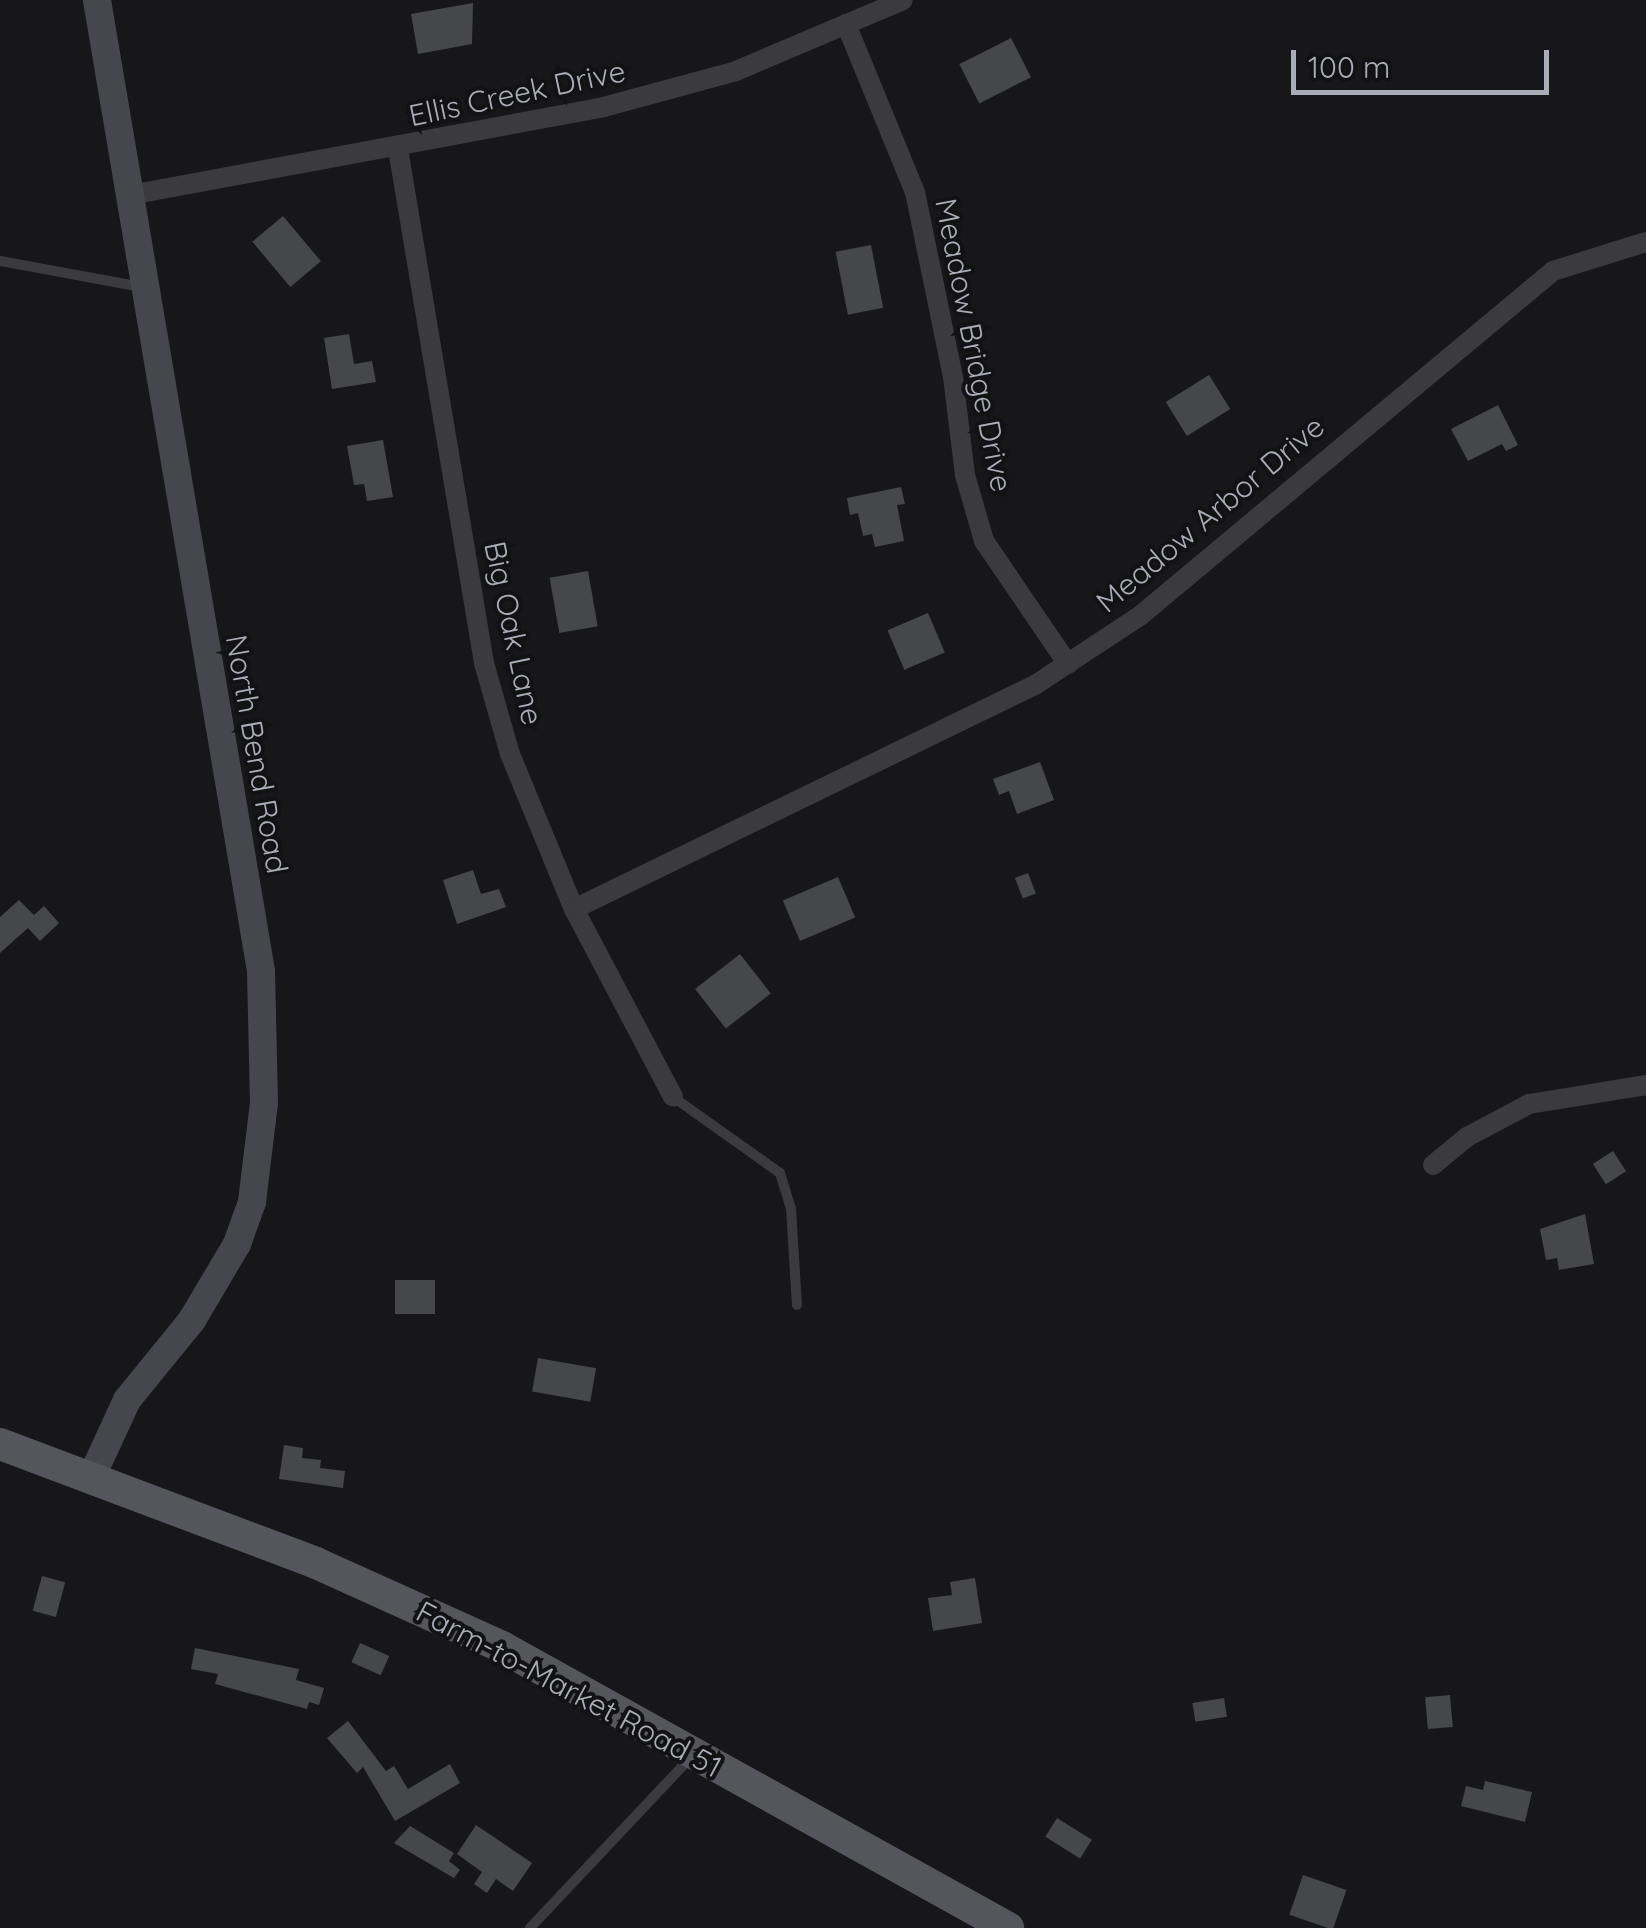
<!DOCTYPE html>
<style>
body{margin:0}
#map{position:relative;width:1646px;height:1928px;overflow:hidden;background:#171719;font-family:Quicksand,sans-serif}
div>[style]{position:absolute}
.building>*{inset:0;background:#46474b;transform-origin:0 0}
.lane>*{height:10px;margin:-5px;padding:0 5px;transform-origin:5px;border-radius:5px;background:#3a3a3f}
.street>*{height:20px;margin:-10px;padding:0 10px;transform-origin:10px;border-radius:10px;background:#3a3a3f}
.secondary>*{height:28px;margin:-14px;padding:0 14px;transform-origin:14px;border-radius:14px;background:#46474d}
.primary>*{height:32px;margin:-16px;padding:0 16px;transform-origin:16px;border-radius:16px;background:#55555c}
span{translate:-50% -50%;white-space:nowrap;text-align:center;line-height:1.15;-webkit-text-stroke:8px #121214;paint-order:stroke}
.street-label{font-size:30px;color:#aaadb7}
.scale{position:absolute;left:1291px;top:50px;width:258px;height:45px;box-sizing:border-box;border:5px solid #aaadb7;border-top:0;padding-left:12px;font-size:30px;line-height:35px;white-space:nowrap;color:#aaadb7;-webkit-text-stroke:8px #121214;paint-order:stroke}
</style>
<div id="map">
<div class="building">
<i style="clip-path:polygon(473px 3px,472px 44px,418px 54px,411px 14px)"></i>
<i style="left:1011px;top:38px;width:44px;height:58px;rotate:63deg"></i>
<i style="left:283px;top:216px;width:59px;height:40px;rotate:50deg"></i>
<i style="left:871px;top:245px;width:64px;height:36px;rotate:79deg"></i>
<i style="clip-path:polygon(349px 334px,354px 364px,372px 361px,376px 382px,332px 389px,324px 338px)"></i>
<i style="left:1209px;top:375px;width:40px;height:51px;rotate:58deg"></i>
<i style="clip-path:polygon(1498px 405px,1518px 445px,1506px 451px,1502px 444px,1468px 461px,1451px 429px)"></i>
<i style="clip-path:polygon(383px 440px,393px 497px,367px 501px,364px 484px,354px 485px,347px 446px)"></i>
<i style="clip-path:polygon(901px 487px,905px 504px,897px 505px,904px 541px,875px 547px,872px 534px,863px 536px,858px 513px,850px 515px,847px 498px)"></i>
<i style="left:588px;top:571px;width:56px;height:39px;rotate:80deg"></i>
<i style="left:928px;top:613px;width:43px;height:44px;rotate:67deg"></i>
<i style="clip-path:polygon(1040px 762px,1054px 800px,1017px 814px,1009px 791px,999px 795px,993px 779px)"></i>
<i style="clip-path:polygon(473px 870px,481px 894px,499px 889px,506px 907px,457px 924px,443px 880px)"></i>
<i style="left:1028px;top:873px;width:22px;height:14px;rotate:69deg"></i>
<i style="left:838px;top:877px;width:44px;height:60px;rotate:67deg"></i>
<i style="clip-path:polygon(19px 900px,34px 915px,44px 906px,59px 923px,40px 941px,28px 928px,0 953px,0 917px)"></i>
<i style="left:740px;top:954px;width:50px;height:57px;rotate:52deg"></i>
<i style="left:1613px;top:1151px;width:24px;height:24px;rotate:57deg"></i>
<i style="clip-path:polygon(1585px 1214px,1594px 1264px,1559px 1270px,1557px 1258px,1546px 1260px,1540px 1229px)"></i>
<i style="left:395px;top:1280px;width:40px;height:34px"></i>
<i style="left:538px;top:1358px;width:59px;height:34px;rotate:10deg"></i>
<i style="clip-path:polygon(284px 1445px,303px 1448px,302px 1458px,321px 1460px,320px 1468px,345px 1471px,343px 1488px,279px 1479px)"></i>
<i style="left:42px;top:1576px;width:24px;height:36px;rotate:15deg"></i>
<i style="clip-path:polygon(975px 1578px,982px 1623px,933px 1631px,928px 1598px,952px 1595px,950px 1582px)"></i>
<i style="left:360px;top:1643px;width:32px;height:21px;rotate:24deg"></i>
<i style="clip-path:polygon(195px 1648px,299px 1669px,296px 1680px,324px 1688px,319px 1705px,309px 1702px,307px 1709px,215px 1684px,218px 1674px,191px 1669px)"></i>
<i style="left:1450px;top:1695px;width:32px;height:25px;rotate:85deg"></i>
<i style="left:1224px;top:1698px;width:19px;height:32px;rotate:81deg"></i>
<i style="clip-path:polygon(348px 1721px,386px 1771px,394px 1766px,408px 1789px,450px 1764px,460px 1783px,395px 1821px,363px 1767px,357px 1773px,327px 1738px)"></i>
<i style="clip-path:polygon(1485px 1781px,1532px 1792px,1525px 1822px,1461px 1806px,1466px 1786px,1483px 1790px)"></i>
<i style="left:1057px;top:1818px;width:41px;height:22px;rotate:32deg"></i>
<i style="clip-path:polygon(476px 1825px,532px 1863px,513px 1891px,496px 1879px,487px 1893px,474px 1884px,482px 1872px,457px 1854px)"></i>
<i style="clip-path:polygon(410px 1826px,454px 1853px,449px 1861px,460px 1870px,454px 1878px,394px 1843px)"></i>
<i style="left:1303px;top:1875px;width:46px;height:42px;rotate:19deg"></i>
</div>
<div class="lane">
<i style="left:0;top:261px;width:144px;rotate:10.4deg"></i>
<i style="left:673px;top:1097px;width:131px;rotate:35.4deg"></i>
<i style="left:780px;top:1173px;width:37px;rotate:73deg"></i>
<i style="left:791px;top:1208px;width:97px;rotate:86.5deg"></i>
<i style="left:530px;top:1928px;width:232px;rotate:-46.7deg"></i>
</div>
<div class="street">
<i style="left:846px;top:24px;width:182px;rotate:67.7deg"></i>
<i style="left:915px;top:192px;width:189px;rotate:78.4deg"></i>
<i style="left:953px;top:377px;width:99px;rotate:83deg"></i>
<i style="left:965px;top:475px;width:69px;rotate:73.9deg"></i>
<i style="left:984px;top:541px;width:149px;rotate:55.7deg"></i>
<i style="left:398px;top:149px;width:521px;rotate:80.5deg"></i>
<i style="left:484px;top:663px;width:95px;rotate:74.1deg"></i>
<i style="left:510px;top:754px;width:168px;rotate:67.6deg"></i>
<i style="left:574px;top:909px;width:212px;rotate:62.2deg"></i>
<i style="left:130px;top:195px;width:478px;rotate:-10.5deg"></i>
<i style="left:600px;top:108px;width:141px;rotate:-15.2deg"></i>
<i style="left:736px;top:71px;width:181px;rotate:-23deg"></i>
<i style="left:574px;top:909px;width:513px;rotate:-25.92deg"></i>
<i style="left:1035px;top:685px;width:127px;rotate:-33.4deg"></i>
<i style="left:1141px;top:615px;width:537px;rotate:-39.86deg"></i>
<i style="left:1553px;top:271px;width:97px;rotate:-17.3deg"></i>
<i style="left:1433px;top:1165px;width:44px;rotate:-39.5deg"></i>
<i style="left:1467px;top:1137px;width:70px;rotate:-28deg"></i>
<i style="left:1529px;top:1104px;width:119px;rotate:-9.2deg"></i>
</div>
<div class="secondary">
<i style="left:91px;top:1478px;width:86px;rotate:-65.2deg"></i>
<i style="left:127px;top:1400px;width:103px;rotate:-50.9deg"></i>
<i style="left:192px;top:1320px;width:88px;rotate:-59.4deg"></i>
<i style="left:237px;top:1244px;width:45px;rotate:-70.3deg"></i>
<i style="left:252px;top:1202px;width:100px;rotate:-83.1deg"></i>
<i style="left:264px;top:1103px;width:132px;rotate:-91.3deg"></i>
<i style="left:261px;top:971px;width:985px;rotate:-99.59deg"></i>
</div>
<div class="primary">
<i style="left:0;top:1444px;width:338px;rotate:20.6deg"></i>
<i style="left:316px;top:1563px;width:204px;rotate:24.3deg"></i>
<i style="left:502px;top:1647px;width:579px;rotate:29.04deg"></i>
</div>
<div class="street-label">
<span style="left:517px;top:93px;rotate:-12deg">Ellis Creek Drive</span>
<span style="left:974px;top:345px;rotate:79deg">Meadow Bridge Drive</span>
<span style="left:1210px;top:514px;rotate:-40deg">Meadow Arbor Drive</span>
<span style="left:514px;top:633px;rotate:78deg">Big Oak Lane</span>
<span style="left:257px;top:754px;rotate:80deg">North Bend Road</span>
<span style="left:569px;top:1689px;rotate:28deg">Farm-to-Market Road 51</span>
</div>
<div class="scale">100 m</div>
</div>
